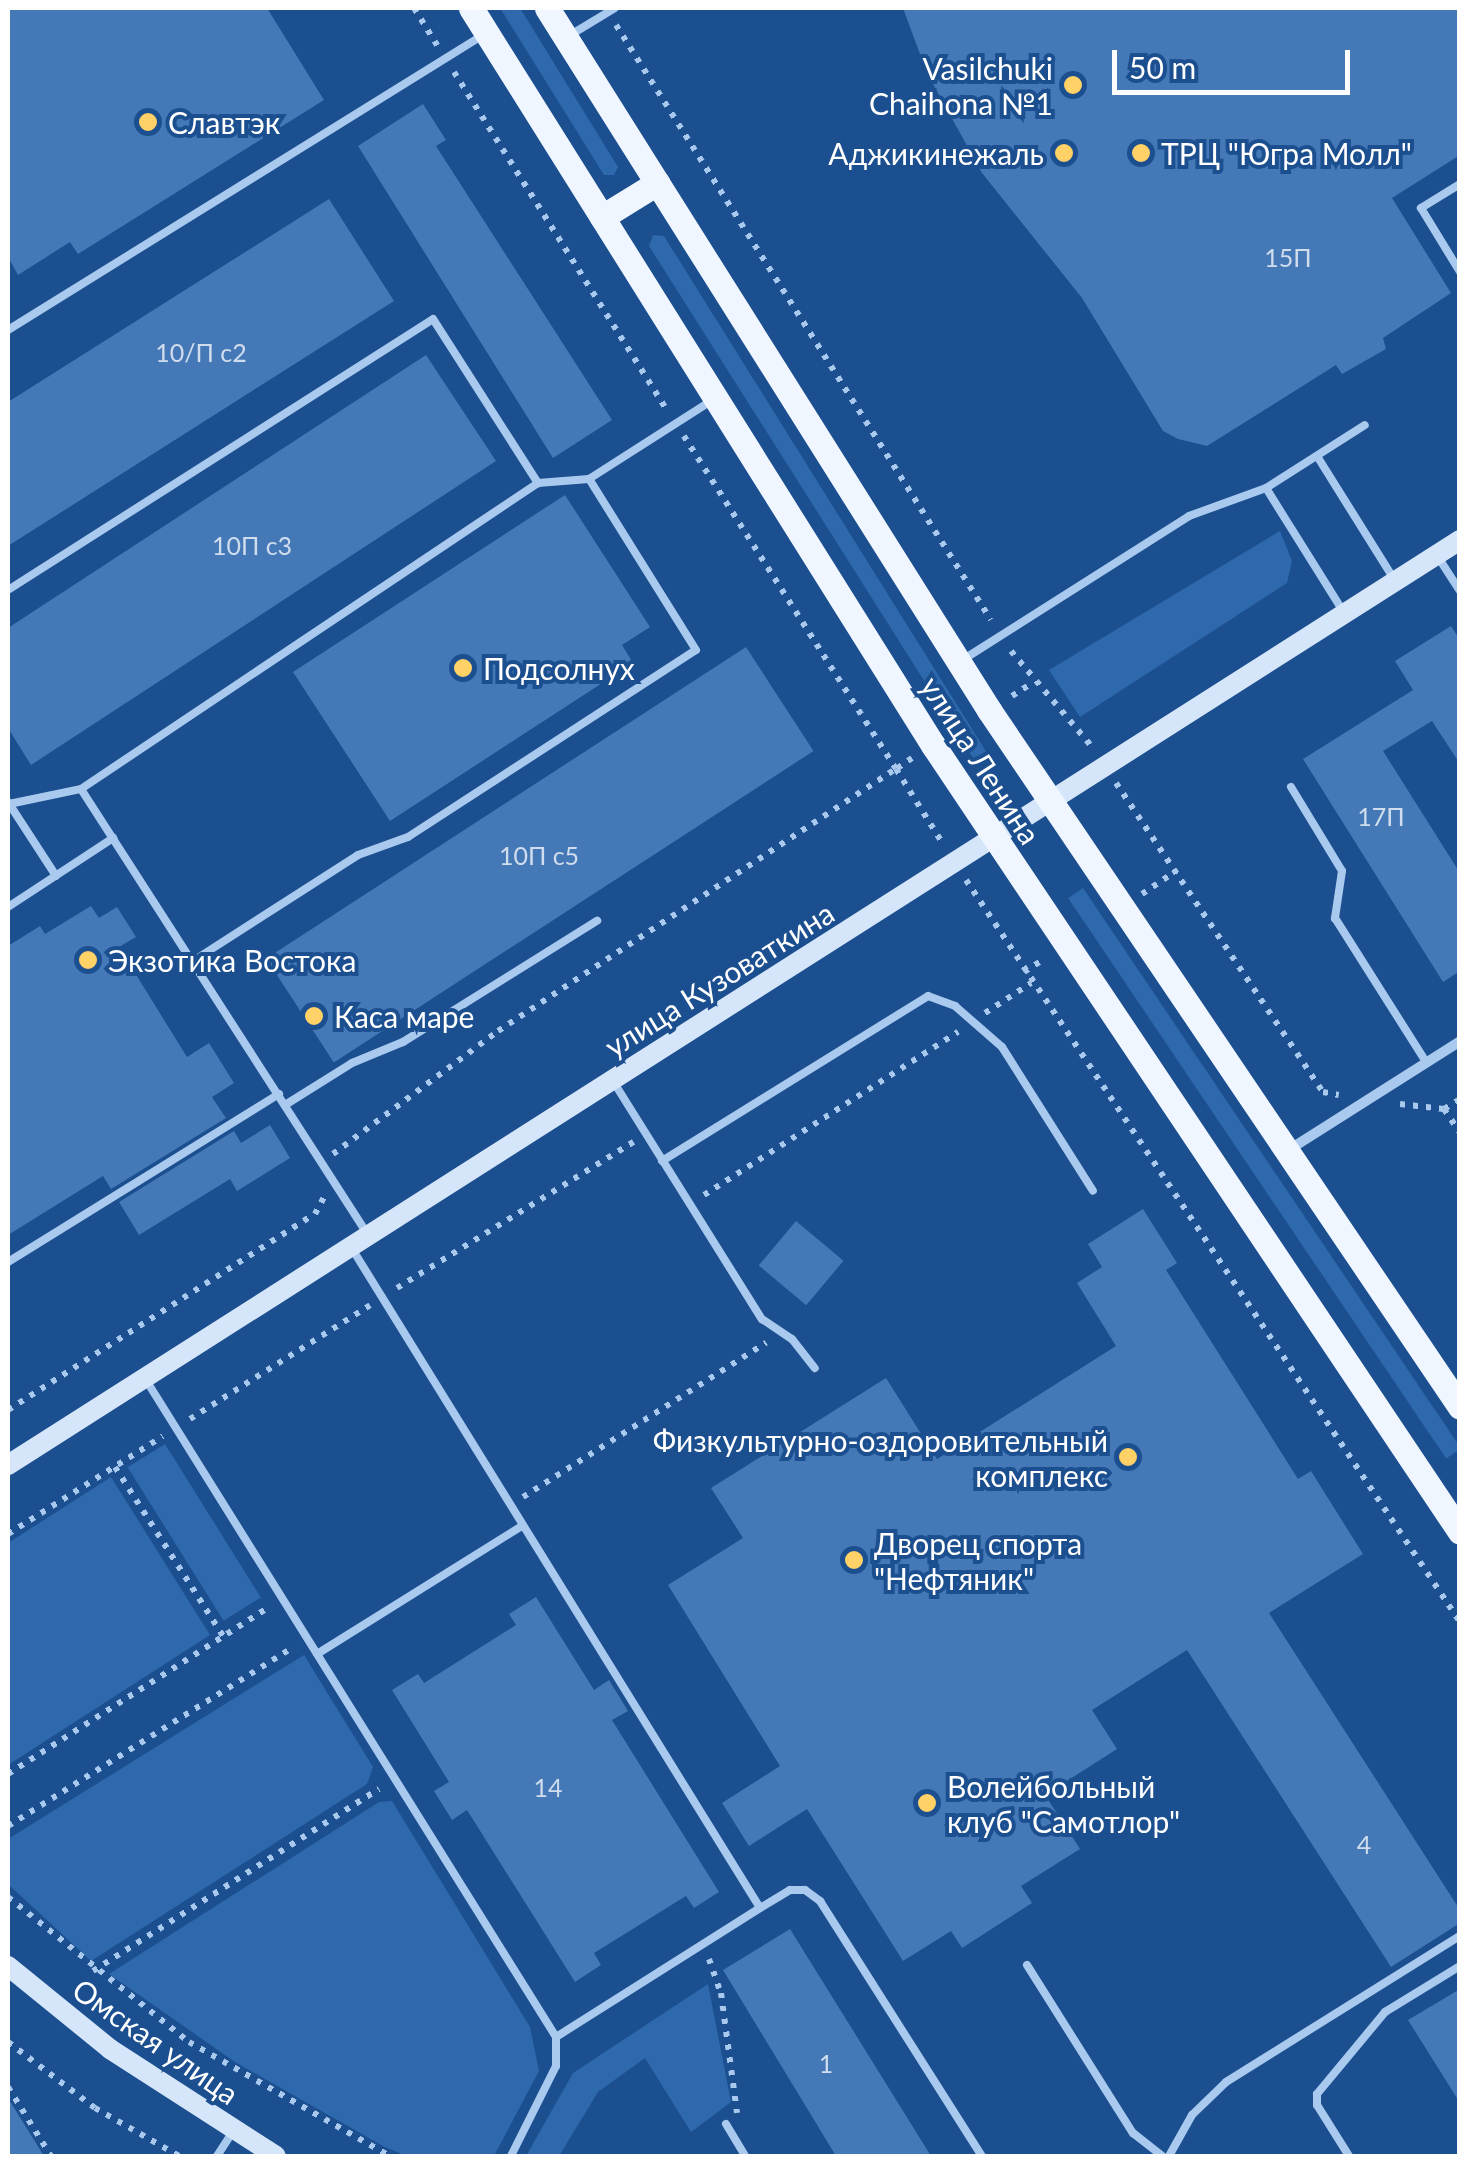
<!DOCTYPE html>
<meta charset="utf-8">
<style>
body{margin:0}
#map{position:relative;width:1467px;height:2164px;overflow:hidden;background:#1b4f8f;font-family:Lato,sans-serif}
div>[style]{position:absolute}
.green>*{inset:0;background:#2e69ad;transform-origin:0 0}
.building>*{inset:0;background:#4478b7;transform-origin:0 0}
.path>*{height:6px;margin-top:-3px;transform-origin:0;background:repeating-linear-gradient(90deg,#a9c9ee 0 5px,transparent 0 13px)}
.service>*{height:8px;margin:-4px;padding:0 4px;transform-origin:4px;border-radius:4px;background:#a9c9ee}
.minor>*{height:10px;margin:-5px;padding:0 5px;transform-origin:5px;border-radius:5px;background:#a9c9ee}
.secondary>*{height:20px;margin:-10px;padding:0 10px;transform-origin:10px;border-radius:10px;background:#d6e6fa}
.primary>*{height:25px;margin:-12.5px;padding:0 12.5px;transform-origin:12.5px;border-radius:12.5px;background:#f0f6ff}
.dots>*{width:28px;height:28px;translate:-50% -50%;box-sizing:border-box;border:5px solid #1b4f8f;border-radius:50%}
span{translate:-50% -50%;white-space:nowrap;text-align:center;line-height:1.15;-webkit-text-stroke:8px #1b4f8f;paint-order:stroke}
.number-label{font-size:25px;color:#d0dded}
.number-label span{-webkit-text-stroke-width:0}
.poi-label{font-size:30px;color:#fff}
.right{translate:-100% -50%;text-align:right}
.left{translate:0 -50%;text-align:left}
.street-label{font-size:30px;color:#fff}
.frame{position:absolute;inset:0;border:10px solid #fff;pointer-events:none}
.scale{position:absolute;left:1112px;top:50px;width:238px;height:45px;box-sizing:border-box;border:5px solid #fff;border-top:0;padding-left:12px;font-size:30px;line-height:35px;white-space:nowrap;color:#fff;-webkit-text-stroke:8px #1b4f8f;paint-order:stroke}
</style>
<div id="map">
<div class="green">
<i style="clip-path:polygon(500px 8px,520px 8px,618px 167px,614px 175px,604px 175px)"></i>
<i style="clip-path:polygon(653px 235px,664px 236px,992px 761px,989px 770px,980px 769px,649px 246px)"></i>
<i style="clip-path:polygon(1280px 531px,1292px 561px,1287px 583px,1080px 717px,1049px 670px)"></i>
<i style="left:1083px;top:888px;width:676px;height:18px;rotate:56deg"></i>
<i style="left:165px;top:1444px;width:181px;height:44px;rotate:58deg"></i>
<i style="clip-path:polygon(111px 1477px,210px 1635px,8px 1765px,8px 1543px)"></i>
<i style="clip-path:polygon(304px 1655px,373px 1767px,367px 1784px,91px 1961px,8px 1884px,8px 1839px)"></i>
<i style="clip-path:polygon(392px 1801px,530px 2027px,539px 2071px,494px 2156px,406px 2156px,383px 2146px,235px 2062px,109px 1974px,379px 1802px)"></i>
<i style="clip-path:polygon(708px 1984px,731px 2102px,691px 2132px,645px 2058px,598px 2092px,559px 2156px,526px 2156px,573px 2073px)"></i>
</div>
<div class="building">
<i style="clip-path:polygon(8px 8px,267px 8px,324px 100px,78px 254px,70px 242px,18px 275px,8px 257px)"></i>
<i style="clip-path:polygon(903px 8px,1460px 8px,1460px 155px,1392px 198px,1451px 293px,1383px 338px,1386px 349px,1342px 374px,1336px 365px,1207px 446px,1178px 439px,1163px 431px,1082px 298px,982px 173px,927px 73px)"></i>
<i style="clip-path:polygon(423px 104px,446px 140px,436px 146px,612px 420px,553px 458px,358px 146px)"></i>
<i style="clip-path:polygon(329px 199px,394px 301px,8px 546px,8px 402px)"></i>
<i style="clip-path:polygon(426px 355px,496px 461px,31px 765px,8px 728px,8px 628px)"></i>
<i style="clip-path:polygon(565px 495px,650px 627px,622px 645px,633px 663px,390px 821px,293px 672px)"></i>
<i style="clip-path:polygon(1451px 626px,1460px 640px,1460px 764px,1432px 721px,1383px 751px,1460px 873px,1460px 971px,1443px 982px,1303px 759px,1413px 690px,1395px 661px)"></i>
<i style="left:746px;top:647px;width:124px;height:572px;rotate:57deg"></i>
<i style="clip-path:polygon(91px 906px,99px 918px,117px 907px,136px 937px,119px 947px,187px 1057px,209px 1043px,234px 1083px,212px 1097px,226px 1118px,111px 1189px,103px 1176px,8px 1235px,8px 946px,40px 926px,45px 934px)"></i>
<i style="clip-path:polygon(270px 1125px,290px 1158px,237px 1191px,230px 1179px,139px 1235px,119px 1202px,234px 1131px,241px 1143px)"></i>
<i style="clip-path:polygon(1143px 1209px,1177px 1263px,1166px 1270px,1298px 1479px,1311px 1471px,1363px 1554px,1269px 1613px,1460px 1910px,1460px 1923px,1391px 1967px,1187px 1650px,1092px 1710px,1117px 1749px,1045px 1795px,1080px 1849px,1021px 1886px,1032px 1903px,962px 1948px,951px 1931px,903px 1961px,807px 1809px,749px 1846px,722px 1803px,780px 1766px,668px 1585px,743px 1538px,711px 1488px,886px 1378px,937px 1459px,1116px 1346px,1077px 1283px,1102px 1267px,1088px 1244px)"></i>
<i style="left:796px;top:1221px;width:62px;height:58px;rotate:40deg"></i>
<i style="clip-path:polygon(536px 1597px,594px 1690px,609px 1680px,628px 1711px,612px 1720px,719px 1892px,694px 1908px,686px 1896px,594px 1953px,601px 1965px,575px 1982px,467px 1810px,452px 1820px,434px 1791px,449px 1782px,392px 1690px,418px 1674px,424px 1683px,516px 1625px,509px 1614px)"></i>
<i style="clip-path:polygon(790px 1929px,931px 2156px,836px 2156px,723px 1970px)"></i>
<i style="clip-path:polygon(1460px 1989px,1460px 2103px,1408px 2020px)"></i>
<i style="clip-path:polygon(8px 2098px,44px 2156px,8px 2156px)"></i>
</div>
<div class="path">
<i style="left:414px;top:8px;width:44px;rotate:58.1deg"></i>
<i style="left:616px;top:25px;width:703px;rotate:57.78deg"></i>
<i style="left:454px;top:72px;width:398px;rotate:57.8deg"></i>
<i style="left:1011px;top:651px;width:127px;rotate:49.8deg"></i>
<i style="left:1012px;top:696px;width:24px;rotate:-33deg"></i>
<i style="left:912px;top:758px;width:19px;rotate:145deg"></i>
<i style="left:896px;top:769px;width:89px;rotate:57.9deg"></i>
<i style="left:1116px;top:783px;width:372px;rotate:56.2deg"></i>
<i style="left:1323px;top:1092px;width:16px;rotate:11deg"></i>
<i style="left:966px;top:880px;width:891px;rotate:56.35deg"></i>
<i style="left:1142px;top:894px;width:41px;rotate:-34.1deg"></i>
<i style="left:1024px;top:972px;width:24px;rotate:-33deg"></i>
<i style="left:985px;top:1013px;width:55px;rotate:-33.1deg"></i>
<i style="left:1400px;top:1104px;width:44px;rotate:6.5deg"></i>
<i style="left:1444px;top:1109px;width:29px;rotate:56deg"></i>
<i style="left:1444px;top:1109px;width:19px;rotate:-32deg"></i>
<i style="left:333px;top:1154px;width:206px;rotate:-36.7deg"></i>
<i style="left:498px;top:1031px;width:476px;rotate:-33.4deg"></i>
<i style="left:896px;top:769px;width:395px;rotate:-122.5deg"></i>
<i style="left:704px;top:1195px;width:302px;rotate:-32.7deg"></i>
<i style="left:397px;top:1288px;width:278px;rotate:-31.7deg"></i>
<i style="left:8px;top:1410px;width:364px;rotate:-32.6deg"></i>
<i style="left:315px;top:1214px;width:19px;rotate:-62deg"></i>
<i style="left:190px;top:1419px;width:213px;rotate:-32.3deg"></i>
<i style="left:115px;top:1467px;width:201px;rotate:57.4deg"></i>
<i style="left:523px;top:1497px;width:288px;rotate:-32.4deg"></i>
<i style="left:8px;top:1534px;width:183px;rotate:-32.3deg"></i>
<i style="left:8px;top:1774px;width:310px;rotate:-32.6deg"></i>
<i style="left:8px;top:1826px;width:337px;rotate:-32.1deg"></i>
<i style="left:8px;top:1897px;width:232px;rotate:38.7deg"></i>
<i style="left:189px;top:2042px;width:231px;rotate:29.6deg"></i>
<i style="left:709px;top:1959px;width:36px;rotate:71deg"></i>
<i style="left:721px;top:1993px;width:121px;rotate:82.4deg"></i>
<i style="left:93px;top:1971px;width:339px;rotate:-32.5deg"></i>
<i style="left:8px;top:2042px;width:109px;rotate:37.2deg"></i>
<i style="left:95px;top:2108px;width:97px;rotate:29.7deg"></i>
<i style="left:8px;top:2087px;width:81px;rotate:58.1deg"></i>
</div>
<div class="service">
<i style="left:572px;top:34px;width:50px;rotate:-31.2deg"></i>
<i style="left:1460px;top:184px;width:46px;rotate:148.4deg"></i>
<i style="left:1421px;top:208px;width:75px;rotate:58.6deg"></i>
<i style="left:8px;top:330px;width:559px;rotate:-31.84deg"></i>
<i style="left:1317px;top:456px;width:145px;rotate:58deg"></i>
<i style="left:1266px;top:488px;width:145px;rotate:58deg"></i>
<i style="left:1438px;top:557px;width:40px;rotate:57.1deg"></i>
<i style="left:8px;top:590px;width:504px;rotate:-32.52deg"></i>
<i style="left:433px;top:319px;width:195px;rotate:57.4deg"></i>
<i style="left:964px;top:659px;width:267px;rotate:-32.4deg"></i>
<i style="left:1189px;top:516px;width:82px;rotate:-20deg"></i>
<i style="left:1266px;top:488px;width:117px;rotate:-32.5deg"></i>
<i style="left:1291px;top:787px;width:98px;rotate:58.7deg"></i>
<i style="left:1342px;top:871px;width:48px;rotate:98.5deg"></i>
<i style="left:1335px;top:918px;width:170px;rotate:57.7deg"></i>
<i style="left:8px;top:802px;width:88px;rotate:57deg"></i>
<i style="left:9px;top:804px;width:74px;rotate:-11.8deg"></i>
<i style="left:8px;top:907px;width:126px;rotate:-33.3deg"></i>
<i style="left:193px;top:961px;width:196px;rotate:-32.7deg"></i>
<i style="left:358px;top:855px;width:53px;rotate:-19.8deg"></i>
<i style="left:408px;top:837px;width:343px;rotate:-33deg"></i>
<i style="left:696px;top:650px;width:202px;rotate:-122deg"></i>
<i style="left:613px;top:1081px;width:281px;rotate:58deg"></i>
<i style="left:762px;top:1319px;width:36px;rotate:34deg"></i>
<i style="left:792px;top:1339px;width:37px;rotate:52deg"></i>
<i style="left:285px;top:1105px;width:79px;rotate:-32.1deg"></i>
<i style="left:352px;top:1063px;width:55px;rotate:-22.4deg"></i>
<i style="left:403px;top:1042px;width:229px;rotate:-32deg"></i>
<i style="left:662px;top:1161px;width:313px;rotate:-31.8deg"></i>
<i style="left:928px;top:996px;width:29px;rotate:20deg"></i>
<i style="left:955px;top:1006px;width:62px;rotate:41.1deg"></i>
<i style="left:1002px;top:1047px;width:170px;rotate:57.7deg"></i>
<i style="left:368px;top:1235px;width:530px;rotate:-122.76deg"></i>
<i style="left:81px;top:789px;width:550px;rotate:-33.81deg"></i>
<i style="left:538px;top:483px;width:51px;rotate:-4.5deg"></i>
<i style="left:589px;top:479px;width:145px;rotate:-32.6deg"></i>
<i style="left:351px;top:1247px;width:777px;rotate:58.25deg"></i>
<i style="left:760px;top:1908px;width:241px;rotate:147.7deg"></i>
<i style="left:8px;top:1262px;width:319px;rotate:-31.8deg"></i>
<i style="left:146px;top:1380px;width:774px;rotate:58.03deg"></i>
<i style="left:556px;top:2037px;width:29px;rotate:90deg"></i>
<i style="left:556px;top:2066px;width:101px;rotate:116.6deg"></i>
<i style="left:317px;top:1654px;width:239px;rotate:-32deg"></i>
<i style="left:760px;top:1908px;width:35px;rotate:-31deg"></i>
<i style="left:790px;top:1890px;width:15px"></i>
<i style="left:805px;top:1890px;width:19px;rotate:36deg"></i>
<i style="left:820px;top:1901px;width:302px;rotate:57.6deg"></i>
<i style="left:1027px;top:1965px;width:199px;rotate:57.8deg"></i>
<i style="left:1133px;top:2133px;width:37px;rotate:38deg"></i>
<i style="left:726px;top:2124px;width:37px;rotate:59deg"></i>
<i style="left:217px;top:2156px;width:30px;rotate:-57deg"></i>
<i style="left:1169px;top:2156px;width:47px;rotate:-60.7deg"></i>
<i style="left:1192px;top:2115px;width:47px;rotate:-44.1deg"></i>
<i style="left:1226px;top:2082px;width:276px;rotate:-32deg"></i>
<i style="left:1349px;top:2156px;width:60px;rotate:-122.1deg"></i>
<i style="left:1317px;top:2105px;width:11px;rotate:-90deg"></i>
<i style="left:1317px;top:2094px;width:107px;rotate:-50.3deg"></i>
<i style="left:1385px;top:2012px;width:88px;rotate:-31.5deg"></i>
</div>
<div class="minor">
<i style="left:1287px;top:1151px;width:205px;rotate:-32.4deg"></i>
</div>
<div class="secondary">
<i style="left:8px;top:1465px;width:1722px;rotate:-32.5deg"></i>
<i style="left:8px;top:1966px;width:132px;rotate:39.1deg"></i>
<i style="left:110px;top:2049px;width:197px;rotate:32.8deg"></i>
</div>
<div class="primary">
<i style="left:471px;top:8px;width:870px;rotate:57.92deg"></i>
<i style="left:933px;top:745px;width:947px;rotate:56.19deg"></i>
<i style="left:547px;top:8px;width:830px;rotate:57.8deg"></i>
<i style="left:989px;top:710px;width:841px;rotate:55.95deg"></i>
<i style="left:602px;top:217px;width:65px;rotate:-31.7deg"></i>
</div>
<div class="dots">
<i style="left:1073px;top:85px;background:#ffd166"></i>
<i style="left:148px;top:122px;background:#ffd166"></i>
<i style="left:1064px;top:153px;background:#ffd166"></i>
<i style="left:1141px;top:153px;background:#ffd166"></i>
<i style="left:463px;top:668px;background:#ffd166"></i>
<i style="left:88px;top:960px;background:#ffd166"></i>
<i style="left:314px;top:1016px;background:#ffd166"></i>
<i style="left:1128px;top:1457px;background:#ffd166"></i>
<i style="left:854px;top:1560px;background:#ffd166"></i>
<i style="left:927px;top:1803px;background:#ffd166"></i>
</div>
<div class="number-label">
<span style="left:1288px;top:257px">15П</span>
<span style="left:201px;top:352px">10/П с2</span>
<span style="left:252px;top:545px">10П с3</span>
<span style="left:1381px;top:816px">17П</span>
<span style="left:539px;top:855px">10П с5</span>
<span style="left:548px;top:1787px">14</span>
<span style="left:1364px;top:1844px">4</span>
<span style="left:826px;top:2063px">1</span>
</div>
<div class="poi-label">
<span class="right" style="left:1053px;top:85px">Vasilchuki<br>Chaihona №1</span>
<span class="left" style="left:168px;top:122px">Славтэк</span>
<span class="right" style="left:1044px;top:153px">Аджикинежаль</span>
<span class="left" style="left:1161px;top:153px">ТРЦ "Югра Молл"</span>
<span class="left" style="left:483px;top:668px">Подсолнух</span>
<span class="left" style="left:108px;top:960px">Экзотика Востока</span>
<span class="left" style="left:334px;top:1016px">Каса маре</span>
<span class="right" style="left:1108px;top:1457px">Физкультурно-оздоровительный<br>комплекс</span>
<span class="left" style="left:874px;top:1560px">Дворец спорта<br>"Нефтяник"</span>
<span class="left" style="left:947px;top:1803px">Волейбольный<br>клуб "Самотлор"</span>
</div>
<div class="street-label">
<span style="left:981px;top:760px;rotate:57deg">улица Ленина</span>
<span style="left:719px;top:979px;rotate:-32deg">улица Кузоваткина</span>
<span style="left:156px;top:2041px;rotate:35deg">Омская улица</span>
</div>
<div class="frame"></div>
<div class="scale">50 m</div>
</div>
